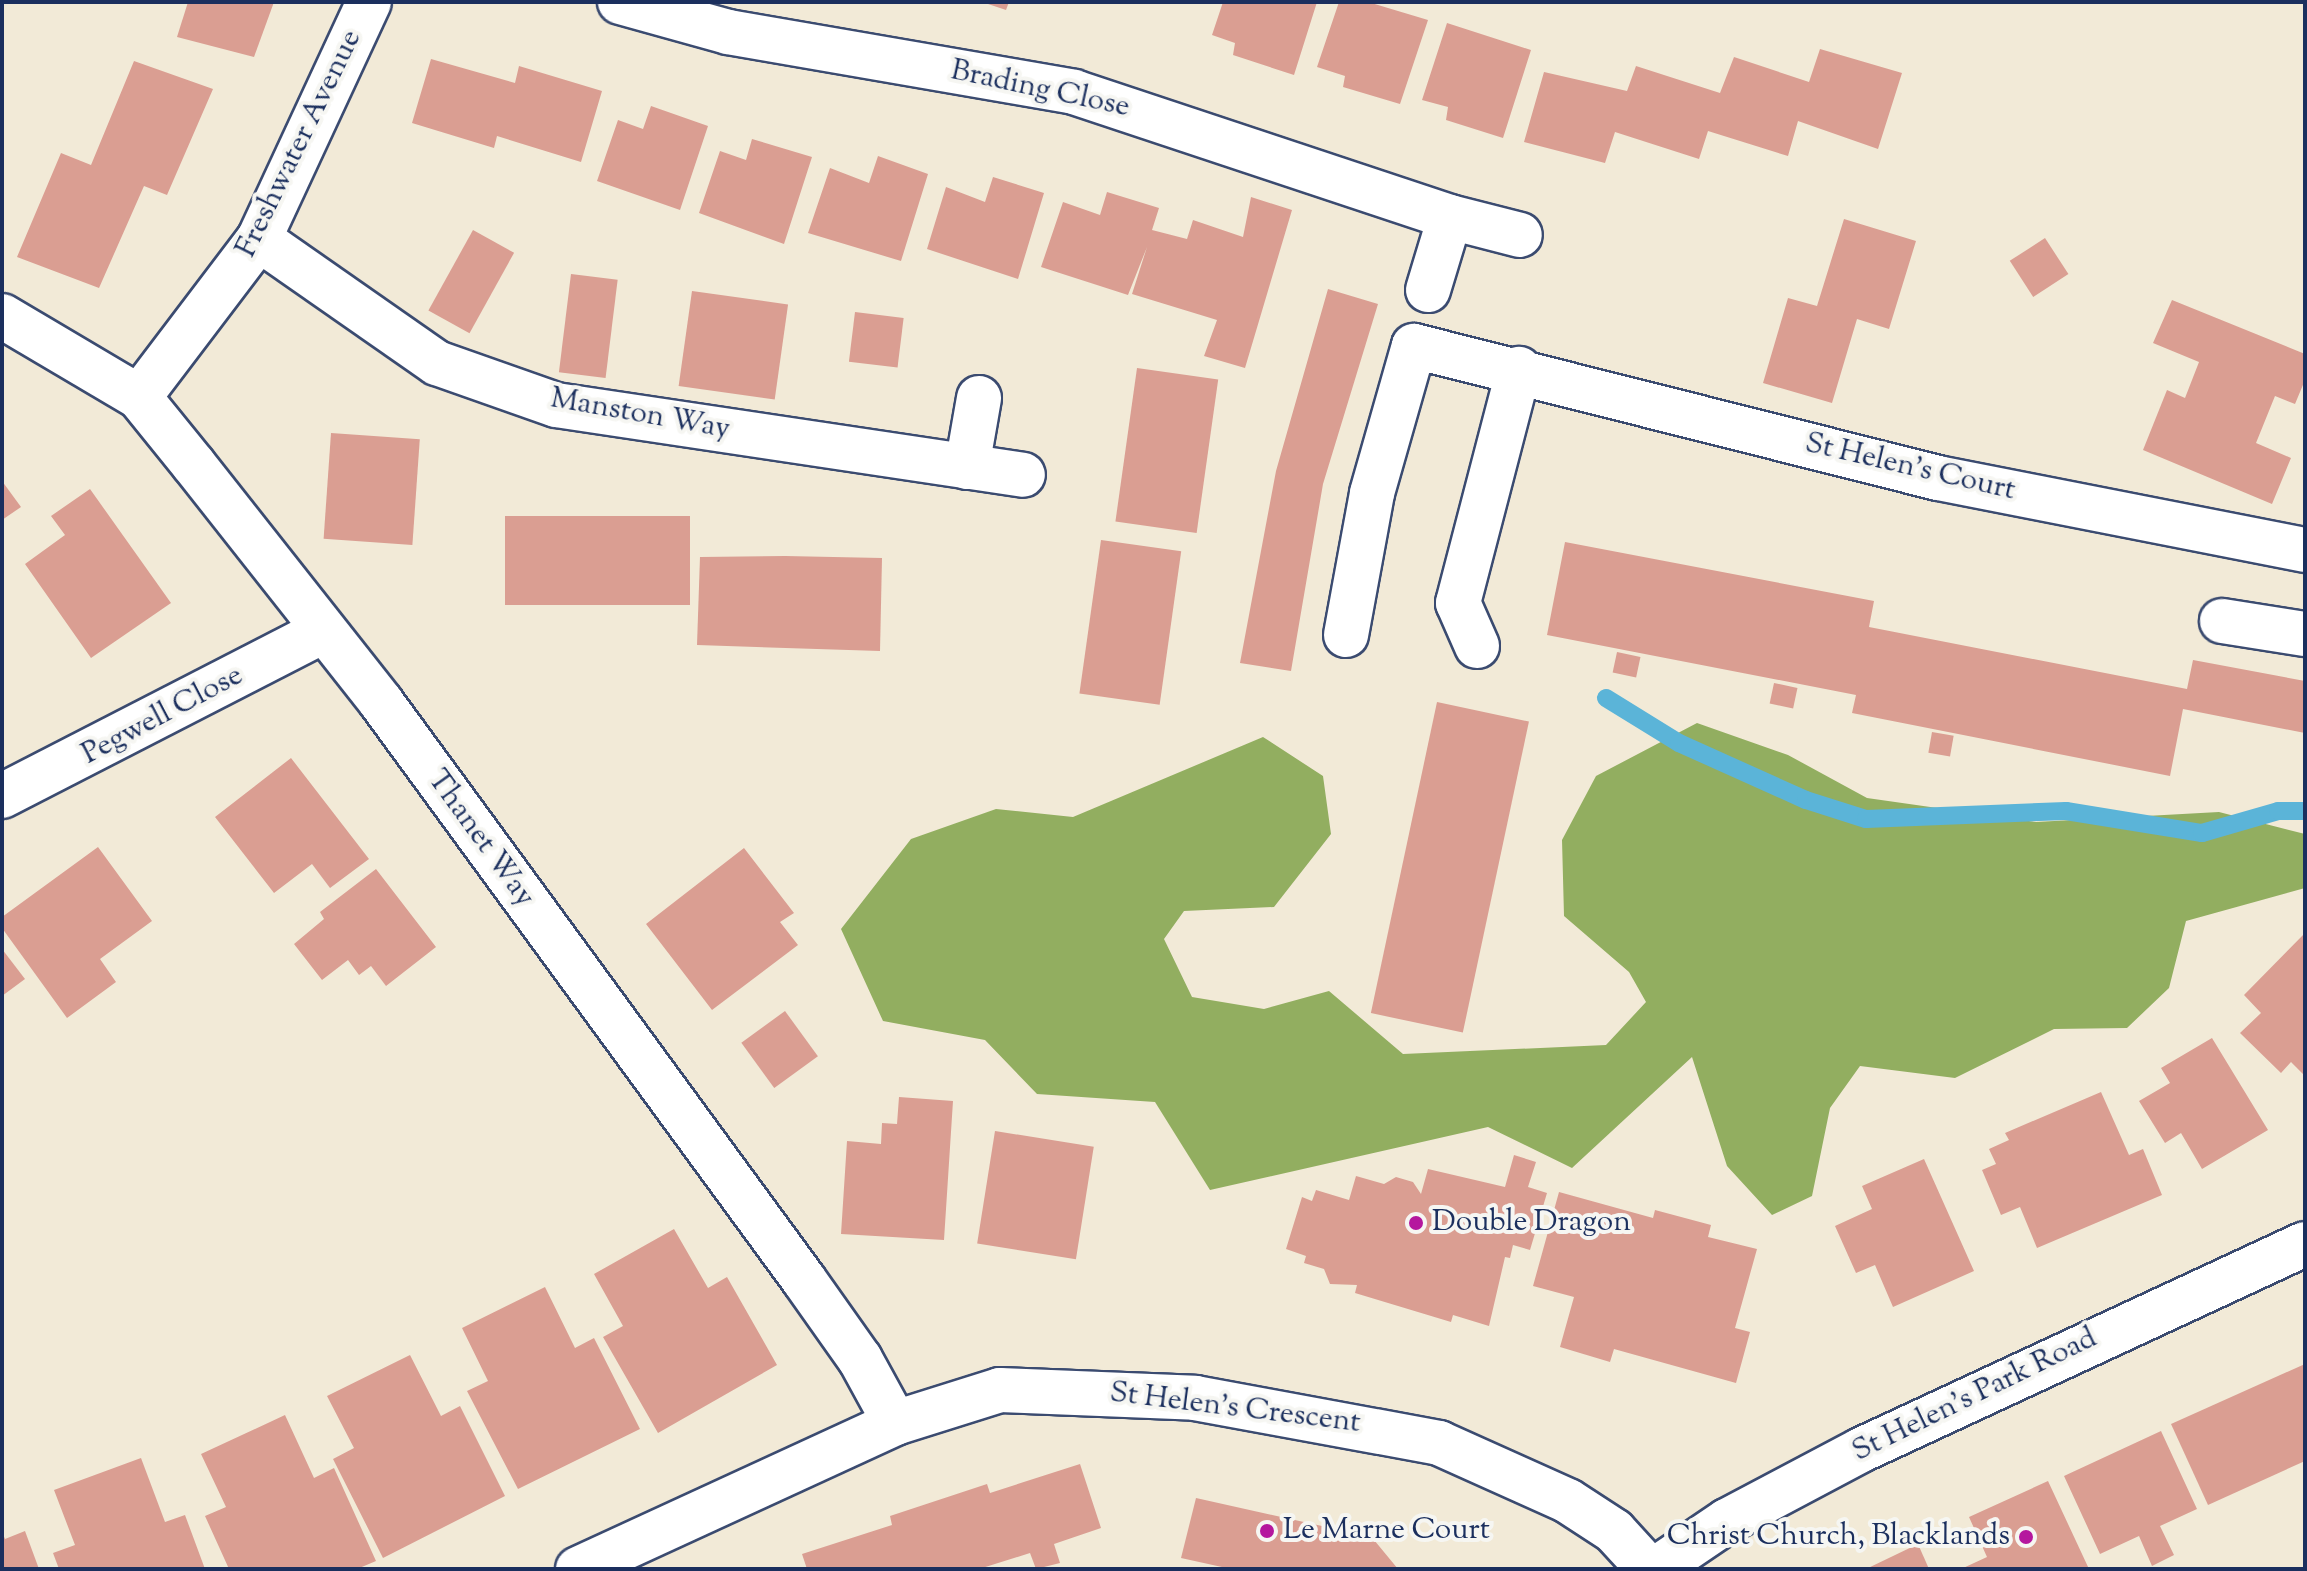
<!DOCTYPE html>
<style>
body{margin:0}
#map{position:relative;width:2307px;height:1571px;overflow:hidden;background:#f2ead7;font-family:"Sorts Mill Goudy",serif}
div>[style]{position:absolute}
.forest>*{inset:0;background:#92ae60}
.stream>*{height:18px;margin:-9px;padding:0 9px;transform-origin:9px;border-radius:9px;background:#5bb4d8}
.building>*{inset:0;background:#da9e92;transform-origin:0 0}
.roads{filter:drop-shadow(2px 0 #3b4b70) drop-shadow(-2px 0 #3b4b70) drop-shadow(0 2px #3b4b70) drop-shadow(0 -2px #3b4b70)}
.minor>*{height:44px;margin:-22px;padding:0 22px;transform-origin:22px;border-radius:22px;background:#fff}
.dots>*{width:22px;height:22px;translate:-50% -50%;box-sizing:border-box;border:4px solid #f6f6f2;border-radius:50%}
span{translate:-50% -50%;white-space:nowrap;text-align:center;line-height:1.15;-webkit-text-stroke:8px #f6f6f2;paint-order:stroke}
.street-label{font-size:30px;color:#1b2f5e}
.poi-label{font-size:30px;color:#1b2f5e}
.left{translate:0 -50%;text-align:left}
.right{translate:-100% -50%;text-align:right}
.frame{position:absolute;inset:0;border:4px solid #1b2f5e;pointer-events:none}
</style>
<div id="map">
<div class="forest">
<i style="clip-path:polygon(1697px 723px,1788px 755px,1867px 798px,2036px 822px,2219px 812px,2305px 834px,2305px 888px,2186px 921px,2169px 988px,2127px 1028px,2054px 1029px,1955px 1078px,1860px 1066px,1830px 1108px,1812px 1196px,1772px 1215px,1727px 1166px,1692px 1057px,1572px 1168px,1488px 1127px,1210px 1190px,1155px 1102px,1037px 1094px,985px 1040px,883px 1021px,841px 929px,911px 839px,996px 809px,1073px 817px,1263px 737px,1323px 776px,1331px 834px,1274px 907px,1184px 911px,1164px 939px,1192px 997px,1264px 1009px,1329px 991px,1403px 1054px,1606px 1045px,1646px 1002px,1629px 972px,1564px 916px,1562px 840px,1596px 776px)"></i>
</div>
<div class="stream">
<i style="left:1606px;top:698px;width:86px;rotate:31.7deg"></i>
<i style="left:1679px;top:743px;width:139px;rotate:24.2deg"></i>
<i style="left:1806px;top:800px;width:63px;rotate:17.6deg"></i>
<i style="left:1866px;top:819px;width:200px;rotate:-2.3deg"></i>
<i style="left:2066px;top:811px;width:138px;rotate:9.2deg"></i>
<i style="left:2202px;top:833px;width:79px;rotate:-16.1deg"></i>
<i style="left:2278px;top:811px;width:27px"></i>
</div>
<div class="building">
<i style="clip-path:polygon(188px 2px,274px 2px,254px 57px,177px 37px)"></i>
<i style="clip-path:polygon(982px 2px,1009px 2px,1006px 10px)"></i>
<i style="clip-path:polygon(1223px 2px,1317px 2px,1294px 75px,1233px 55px,1235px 43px,1212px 35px)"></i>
<i style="clip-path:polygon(1339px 2px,1368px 2px,1428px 20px,1400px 104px,1343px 87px,1345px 76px,1317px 67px)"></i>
<i style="clip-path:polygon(1447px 23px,1531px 50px,1503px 138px,1446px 120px,1448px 107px,1422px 100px)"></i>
<i style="clip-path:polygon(1820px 49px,1902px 73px,1878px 149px,1798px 121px,1788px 156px,1708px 131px,1699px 159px,1615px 132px,1605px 163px,1524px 142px,1544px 72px,1627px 91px,1636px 66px,1720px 93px,1734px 57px,1809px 82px)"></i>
<i style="clip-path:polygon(431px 59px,515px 83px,519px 66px,602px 91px,581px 162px,497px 136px,494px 148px,412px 123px)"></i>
<i style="clip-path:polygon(134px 61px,213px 89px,167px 195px,144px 186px,99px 288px,17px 257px,61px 153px,91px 165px)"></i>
<i style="clip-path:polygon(651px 106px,708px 126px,680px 210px,597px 181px,618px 120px,643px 129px)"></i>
<i style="clip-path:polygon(752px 139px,812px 157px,784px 244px,699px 213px,720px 151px,746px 160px)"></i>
<i style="clip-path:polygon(878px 156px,928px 174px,901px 261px,808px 233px,830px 168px,869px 183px)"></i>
<i style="clip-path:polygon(993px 177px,1044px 193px,1018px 279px,927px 249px,946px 187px,985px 202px)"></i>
<i style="clip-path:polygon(1107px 192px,1159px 208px,1152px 230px,1187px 239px,1193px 220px,1243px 237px,1251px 197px,1292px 210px,1245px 368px,1204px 356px,1217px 320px,1132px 294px,1147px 247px,1128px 295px,1041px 267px,1063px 202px,1100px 215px)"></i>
<i style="clip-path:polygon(1844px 219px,1916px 241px,1889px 329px,1857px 319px,1832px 403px,1763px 383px,1788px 298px,1817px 306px)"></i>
<i style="left:473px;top:230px;width:47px;height:92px;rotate:29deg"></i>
<i style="left:2045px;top:238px;width:43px;height:42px;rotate:57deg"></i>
<i style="left:571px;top:274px;width:47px;height:99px;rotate:7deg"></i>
<i style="clip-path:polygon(1328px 289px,1378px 304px,1323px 484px,1291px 671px,1240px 663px,1276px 471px)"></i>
<i style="left:692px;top:291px;width:97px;height:96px;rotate:8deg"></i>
<i style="clip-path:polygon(2172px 300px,2305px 354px,2305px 380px,2295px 404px,2275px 396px,2256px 443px,2291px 458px,2272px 504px,2143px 450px,2167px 390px,2185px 398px,2199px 362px,2153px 343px)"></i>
<i style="left:855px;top:312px;width:49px;height:50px;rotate:7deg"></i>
<i style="left:1137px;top:368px;width:82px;height:155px;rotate:8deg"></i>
<i style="left:331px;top:433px;width:89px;height:106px;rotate:4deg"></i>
<i style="clip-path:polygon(2px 481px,21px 507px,2px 520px)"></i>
<i style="clip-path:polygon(90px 489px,171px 603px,91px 658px,25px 564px,65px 535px,51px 516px)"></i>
<i style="left:505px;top:516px;width:185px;height:89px"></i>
<i style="left:1101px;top:540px;width:81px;height:155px;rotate:8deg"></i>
<i style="clip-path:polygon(1565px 542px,1874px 601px,1869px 627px,2187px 689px,2193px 660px,2305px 681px,2305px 733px,2183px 709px,2170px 776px,1852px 713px,1856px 695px,1547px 635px)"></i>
<i style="clip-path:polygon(785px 556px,882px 558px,880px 651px,697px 645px,700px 557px)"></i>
<i style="left:1617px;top:652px;width:24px;height:21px;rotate:12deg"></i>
<i style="left:1774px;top:683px;width:24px;height:21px;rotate:12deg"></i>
<i style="left:1437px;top:702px;width:94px;height:318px;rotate:12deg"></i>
<i style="left:1932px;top:732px;width:22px;height:21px;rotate:10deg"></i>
<i style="clip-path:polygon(291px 758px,369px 859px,330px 888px,312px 864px,274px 893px,215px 817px)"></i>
<i style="clip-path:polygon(98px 847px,152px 921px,100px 959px,116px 982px,67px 1018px,2px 928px,2px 917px)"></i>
<i style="clip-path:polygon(744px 848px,794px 913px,780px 922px,798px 945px,712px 1010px,646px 924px)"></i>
<i style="clip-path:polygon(376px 869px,436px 947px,386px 986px,371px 966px,359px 975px,348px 960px,322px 980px,294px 944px,324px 919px,320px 912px)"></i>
<i style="clip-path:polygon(2305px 933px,2305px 1076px,2291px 1062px,2281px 1073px,2240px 1033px,2261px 1013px,2244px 995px)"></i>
<i style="clip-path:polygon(2px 949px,25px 979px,2px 996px)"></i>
<i style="left:785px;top:1011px;width:56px;height:54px;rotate:54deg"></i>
<i style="clip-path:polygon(2212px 1038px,2268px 1130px,2202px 1169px,2181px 1133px,2165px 1143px,2139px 1101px,2170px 1083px,2161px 1068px)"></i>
<i style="clip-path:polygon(2101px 1092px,2129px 1155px,2143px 1149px,2162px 1195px,2037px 1248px,2020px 1207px,2001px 1215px,1982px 1170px,1996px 1164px,1989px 1149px,2009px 1140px,2005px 1133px)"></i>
<i style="clip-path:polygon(899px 1097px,953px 1101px,944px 1240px,841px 1234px,847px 1141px,881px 1144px,882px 1123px,897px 1124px)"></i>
<i style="left:995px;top:1131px;width:100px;height:114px;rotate:9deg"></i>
<i style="clip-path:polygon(1514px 1155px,1536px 1162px,1528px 1187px,1547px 1193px,1530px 1250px,1513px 1245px,1510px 1258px,1505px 1257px,1489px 1326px,1453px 1315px,1451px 1322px,1355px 1293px,1357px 1285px,1330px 1284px,1324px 1269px,1304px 1263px,1306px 1256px,1286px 1249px,1302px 1197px,1312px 1201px,1316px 1190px,1349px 1200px,1356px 1176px,1384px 1184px,1396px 1177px,1413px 1182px,1421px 1194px,1428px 1169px,1505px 1187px)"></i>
<i style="clip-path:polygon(1924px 1159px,1974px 1271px,1893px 1307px,1875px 1265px,1856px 1273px,1835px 1226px,1872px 1209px,1862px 1186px)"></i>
<i style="clip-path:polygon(1559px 1192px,1653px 1218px,1655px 1210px,1711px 1225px,1708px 1237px,1757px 1249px,1735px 1328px,1750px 1332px,1736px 1383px,1614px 1349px,1610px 1362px,1560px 1347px,1574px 1297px,1533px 1286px)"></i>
<i style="clip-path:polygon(674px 1229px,708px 1288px,727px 1277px,777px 1365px,658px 1433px,603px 1337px,623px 1326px,594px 1274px)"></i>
<i style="clip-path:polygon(545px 1287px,575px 1348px,594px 1338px,640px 1429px,518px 1489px,467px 1391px,488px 1381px,462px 1328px)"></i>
<i style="clip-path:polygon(410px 1355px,441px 1416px,460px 1406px,505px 1496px,383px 1558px,333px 1459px,354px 1448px,327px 1396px)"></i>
<i style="clip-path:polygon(2305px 1364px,2305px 1461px,2208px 1505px,2171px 1424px)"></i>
<i style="clip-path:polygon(285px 1415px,314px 1478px,334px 1468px,376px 1561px,357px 1569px,229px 1569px,205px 1516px,226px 1507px,201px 1454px)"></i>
<i style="clip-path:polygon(2161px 1431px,2197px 1509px,2160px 1526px,2174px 1555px,2152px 1566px,2139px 1536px,2100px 1554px,2064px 1476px)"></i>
<i style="clip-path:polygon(141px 1458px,165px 1522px,185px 1515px,205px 1569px,59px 1569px,53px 1553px,75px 1545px,54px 1490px)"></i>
<i style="clip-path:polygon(1080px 1464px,1101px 1528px,1054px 1544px,1060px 1563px,1036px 1569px,1030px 1553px,979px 1569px,807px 1569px,802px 1554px,892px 1525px,890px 1516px,987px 1484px,990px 1493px)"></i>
<i style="clip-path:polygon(2048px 1481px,2089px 1569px,1961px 1569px,1987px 1557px,1969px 1517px)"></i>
<i style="clip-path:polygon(1196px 1498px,1358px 1534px,1365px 1529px,1398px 1569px,1231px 1569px,1181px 1558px)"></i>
<i style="clip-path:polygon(25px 1531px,39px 1569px,2px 1569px,2px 1532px,5px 1539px)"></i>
<i style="clip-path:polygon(1918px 1544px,1929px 1569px,1866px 1569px)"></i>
</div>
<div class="roads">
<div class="minor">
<i style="left:620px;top:2px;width:112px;rotate:15.5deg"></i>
<i style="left:728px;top:32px;width:351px;rotate:9.8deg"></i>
<i style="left:1074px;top:92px;width:396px;rotate:18.4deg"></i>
<i style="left:1450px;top:217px;width:72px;rotate:14.4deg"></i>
<i style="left:259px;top:239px;width:217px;rotate:34.9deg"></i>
<i style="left:437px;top:363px;width:126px;rotate:19.4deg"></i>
<i style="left:556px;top:405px;width:472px;rotate:8.5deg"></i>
<i style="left:1428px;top:290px;width:76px;rotate:-73.2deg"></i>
<i style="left:2px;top:316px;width:159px;rotate:30.6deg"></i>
<i style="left:139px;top:397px;width:87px;rotate:51deg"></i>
<i style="left:194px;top:465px;width:302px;rotate:51.7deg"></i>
<i style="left:381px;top:702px;width:716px;rotate:53.8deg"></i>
<i style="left:804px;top:1280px;width:97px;rotate:54.7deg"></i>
<i style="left:860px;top:1359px;width:73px;rotate:61.3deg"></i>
<i style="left:139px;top:397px;width:198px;rotate:-52.8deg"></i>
<i style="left:259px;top:239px;width:261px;rotate:-65.1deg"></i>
<i style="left:967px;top:467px;width:70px;rotate:-80.1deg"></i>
<i style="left:2222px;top:621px;width:84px;rotate:8.9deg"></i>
<i style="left:1346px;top:635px;width:144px;rotate:-79.6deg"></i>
<i style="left:1372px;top:493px;width:153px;rotate:-74.1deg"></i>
<i style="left:1414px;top:346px;width:540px;rotate:14.14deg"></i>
<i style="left:1938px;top:478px;width:374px;rotate:11.1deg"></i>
<i style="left:1477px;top:646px;width:47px;rotate:-113.8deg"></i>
<i style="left:1458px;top:603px;width:242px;rotate:-75.4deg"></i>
<i style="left:2px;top:796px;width:361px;rotate:-27.2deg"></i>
<i style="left:578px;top:1569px;width:349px;rotate:-24.7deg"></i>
<i style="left:895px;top:1423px;width:110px;rotate:-17.4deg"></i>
<i style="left:1000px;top:1390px;width:195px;rotate:2.3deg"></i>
<i style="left:1195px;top:1398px;width:248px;rotate:10.4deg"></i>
<i style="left:1439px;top:1443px;width:141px;rotate:24.2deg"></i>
<i style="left:1568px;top:1501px;width:55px;rotate:33.1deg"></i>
<i style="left:1614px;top:1531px;width:52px;rotate:47.4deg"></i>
<i style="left:1656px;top:1569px;width:86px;rotate:-34.1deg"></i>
<i style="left:1727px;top:1521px;width:152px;rotate:-27.9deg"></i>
<i style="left:1861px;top:1450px;width:489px;rotate:-24.9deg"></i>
</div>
</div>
<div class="dots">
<i style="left:1416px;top:1223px;background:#b5179e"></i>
<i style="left:1267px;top:1531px;background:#b5179e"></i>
<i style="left:2026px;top:1537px;background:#b5179e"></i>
</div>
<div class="street-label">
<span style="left:1040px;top:90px;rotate:12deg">Brading Close</span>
<span style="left:300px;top:144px;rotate:-64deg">Freshwater Avenue</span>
<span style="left:640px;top:415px;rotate:10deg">Manston Way</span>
<span style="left:1910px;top:468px;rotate:13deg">St Helen's Court</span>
<span style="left:163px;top:716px;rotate:-28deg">Pegwell Close</span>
<span style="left:480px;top:839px;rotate:54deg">Thanet Way</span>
<span style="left:1975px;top:1396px;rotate:-26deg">St Helen's Park Road</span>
<span style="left:1235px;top:1409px;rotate:7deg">St Helen's Crescent</span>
</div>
<div class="poi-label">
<span class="left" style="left:1432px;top:1223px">Double Dragon</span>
<span class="left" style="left:1283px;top:1531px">Le Marne Court</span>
<span class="right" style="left:2010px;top:1537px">Christ Church, Blacklands</span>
</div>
<div class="frame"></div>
</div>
